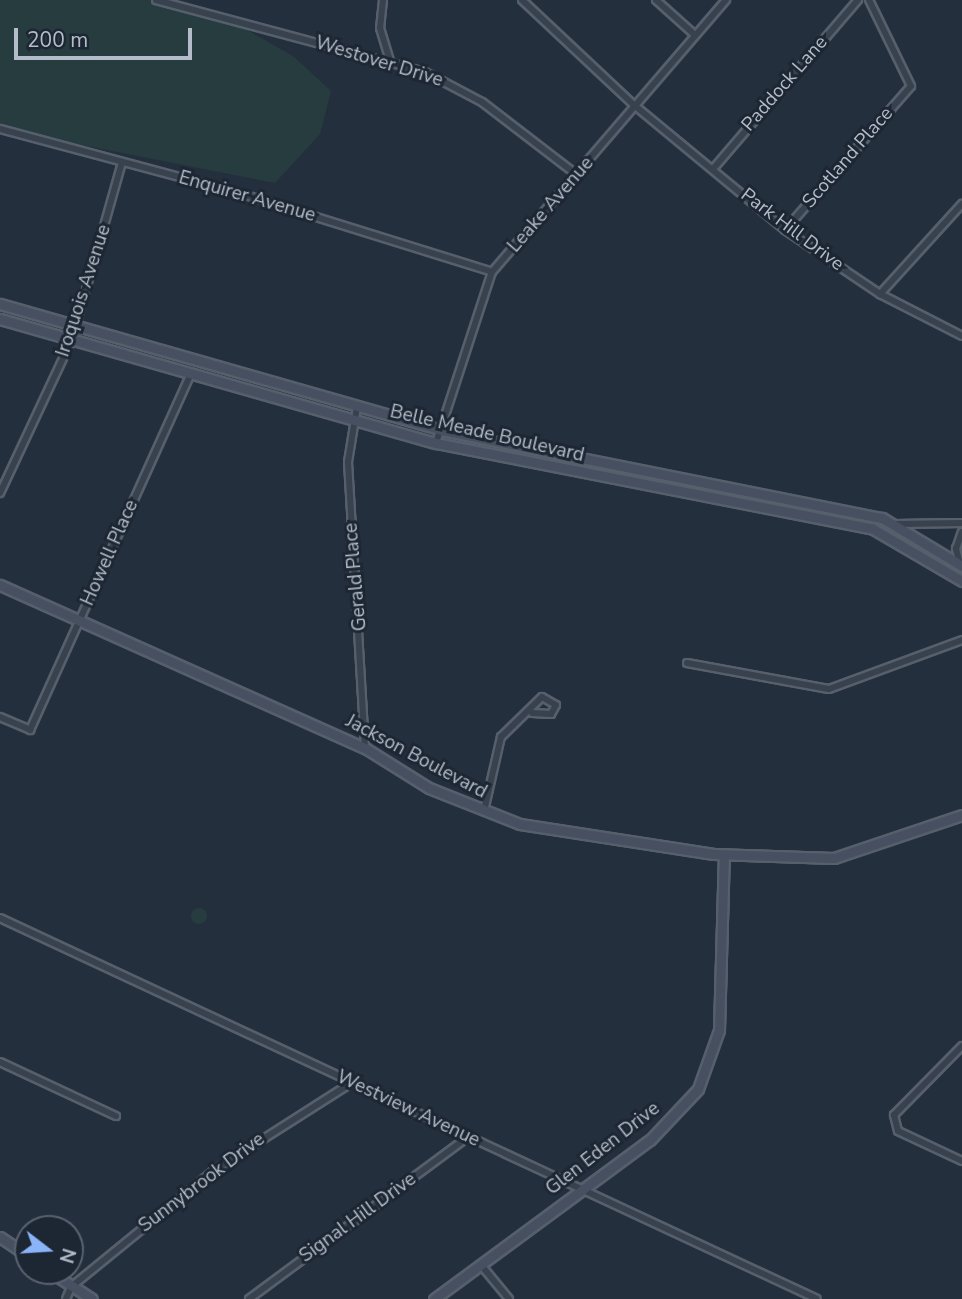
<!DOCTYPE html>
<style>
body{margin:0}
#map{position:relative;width:962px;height:1299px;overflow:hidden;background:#242f3e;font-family:"Nunito Sans",sans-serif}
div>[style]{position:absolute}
.green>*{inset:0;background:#263c3f}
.round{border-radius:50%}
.roads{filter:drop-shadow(2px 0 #565f6c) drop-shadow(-2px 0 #565f6c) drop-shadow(0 2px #565f6c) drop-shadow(0 -2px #565f6c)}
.street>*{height:6px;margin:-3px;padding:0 3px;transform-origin:3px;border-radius:3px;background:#38414e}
.secondary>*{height:9px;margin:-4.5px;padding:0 4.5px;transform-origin:4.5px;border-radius:4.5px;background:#465061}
span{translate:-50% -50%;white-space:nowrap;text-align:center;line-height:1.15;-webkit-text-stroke:6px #1d2633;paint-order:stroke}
.street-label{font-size:19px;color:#b4bcc9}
.north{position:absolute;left:14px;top:1215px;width:70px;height:70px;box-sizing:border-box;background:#1d2633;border:2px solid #59626f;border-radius:50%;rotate:107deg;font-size:19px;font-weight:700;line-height:28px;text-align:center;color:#b4bcc9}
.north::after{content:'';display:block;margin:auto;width:24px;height:32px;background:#8ab4f8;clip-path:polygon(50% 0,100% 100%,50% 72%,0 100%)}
.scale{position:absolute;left:14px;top:28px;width:178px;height:32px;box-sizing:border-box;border:4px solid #b4bcc9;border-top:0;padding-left:9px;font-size:21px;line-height:24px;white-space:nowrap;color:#b4bcc9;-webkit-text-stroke:5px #1d2633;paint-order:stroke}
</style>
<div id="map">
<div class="green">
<i style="clip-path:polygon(0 0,157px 0,226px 18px,293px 56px,331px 91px,320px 134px,275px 183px,0 129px)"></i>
<i class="round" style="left:191px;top:908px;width:16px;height:16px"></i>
</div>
<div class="roads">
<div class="street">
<i style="left:156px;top:0;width:278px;rotate:15deg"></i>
<i style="left:425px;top:72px;width:64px;rotate:27.8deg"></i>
<i style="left:482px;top:102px;width:120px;rotate:37.5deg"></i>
<i style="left:383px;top:0;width:28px;rotate:96deg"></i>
<i style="left:380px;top:28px;width:34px;rotate:73deg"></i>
<i style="left:522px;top:0;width:154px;rotate:43.2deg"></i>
<i style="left:634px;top:105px;width:196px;rotate:39.6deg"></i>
<i style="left:785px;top:230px;width:115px;rotate:34deg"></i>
<i style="left:880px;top:294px;width:92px;rotate:27.1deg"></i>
<i style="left:656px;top:0;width:52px;rotate:41.9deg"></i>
<i style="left:0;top:129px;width:247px;rotate:15deg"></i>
<i style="left:239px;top:193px;width:265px;rotate:17.3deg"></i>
<i style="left:713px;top:169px;width:223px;rotate:-49.4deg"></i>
<i style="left:785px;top:230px;width:191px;rotate:-48.8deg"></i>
<i style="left:911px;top:86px;width:96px;rotate:-116deg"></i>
<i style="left:880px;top:294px;width:122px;rotate:-47.7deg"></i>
<i style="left:357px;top:407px;width:56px;rotate:99.3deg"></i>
<i style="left:348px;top:462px;width:287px;rotate:86.6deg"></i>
<i style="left:436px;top:443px;width:180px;rotate:-71.9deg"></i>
<i style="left:492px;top:272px;width:359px;rotate:-49.3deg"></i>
<i style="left:0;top:493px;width:170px;rotate:-64.9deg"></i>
<i style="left:72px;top:339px;width:184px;rotate:-74.2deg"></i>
<i style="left:896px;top:524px;width:66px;rotate:-0.9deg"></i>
<i style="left:960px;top:564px;width:16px;rotate:-105deg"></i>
<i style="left:956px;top:549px;width:18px;rotate:-71deg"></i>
<i style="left:687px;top:663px;width:144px;rotate:10.4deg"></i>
<i style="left:829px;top:689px;width:142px;rotate:-20.2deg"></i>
<i style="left:0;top:717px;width:33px;rotate:23deg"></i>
<i style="left:30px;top:730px;width:389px;rotate:-65.7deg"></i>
<i style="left:484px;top:811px;width:76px;rotate:-77.1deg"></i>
<i style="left:501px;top:737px;width:57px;rotate:-44.3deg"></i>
<i style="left:542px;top:697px;width:16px;rotate:30deg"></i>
<i style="left:556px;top:705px;width:10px;rotate:119deg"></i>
<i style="left:551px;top:714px;width:19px;rotate:-177deg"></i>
<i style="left:0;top:918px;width:901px;rotate:25deg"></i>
<i style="left:962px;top:1046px;width:97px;rotate:134.6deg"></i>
<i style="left:894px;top:1115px;width:16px;rotate:76deg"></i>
<i style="left:898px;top:1131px;width:71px;rotate:25.1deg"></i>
<i style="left:0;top:1062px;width:128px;rotate:25deg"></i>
<i style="left:481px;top:1265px;width:44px;rotate:50.5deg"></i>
<i style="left:66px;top:1299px;width:13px;rotate:-67deg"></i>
<i style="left:71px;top:1287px;width:183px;rotate:-39.2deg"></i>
<i style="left:213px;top:1171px;width:164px;rotate:-32.5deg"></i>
<i style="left:249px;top:1299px;width:272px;rotate:-36.5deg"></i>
</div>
<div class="secondary">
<i style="left:0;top:304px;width:459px;rotate:15.9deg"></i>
<i style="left:441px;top:430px;width:450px;rotate:11.3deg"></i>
<i style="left:882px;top:518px;width:93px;rotate:31deg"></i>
<i style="left:0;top:319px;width:453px;rotate:15.9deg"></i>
<i style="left:436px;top:443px;width:445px;rotate:11.1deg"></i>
<i style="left:873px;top:529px;width:103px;rotate:30.3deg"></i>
<i style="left:0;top:585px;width:400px;rotate:24.1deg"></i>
<i style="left:365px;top:748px;width:75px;rotate:32deg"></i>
<i style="left:429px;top:788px;width:98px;rotate:21.6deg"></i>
<i style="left:520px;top:824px;width:196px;rotate:8.8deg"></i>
<i style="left:714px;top:854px;width:120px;rotate:1.9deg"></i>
<i style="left:834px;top:858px;width:135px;rotate:-18.6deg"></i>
<i style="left:0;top:1237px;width:34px;rotate:34deg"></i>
<i style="left:49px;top:1271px;width:51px;rotate:33.1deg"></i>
<i style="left:434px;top:1299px;width:268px;rotate:-36.4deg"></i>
<i style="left:650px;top:1140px;width:70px;rotate:-46.7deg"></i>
<i style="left:698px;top:1089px;width:63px;rotate:-70.4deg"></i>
<i style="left:719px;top:1030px;width:175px;rotate:-88.4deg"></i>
</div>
</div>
<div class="street-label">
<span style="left:379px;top:62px;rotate:17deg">Westover Drive</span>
<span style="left:785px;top:84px;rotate:-49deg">Paddock Lane</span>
<span style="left:848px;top:158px;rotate:-49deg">Scotland Place</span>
<span style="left:247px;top:197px;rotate:16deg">Enquirer Avenue</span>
<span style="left:551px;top:205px;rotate:-49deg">Leake Avenue</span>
<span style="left:792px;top:230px;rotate:37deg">Park Hill Drive</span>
<span style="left:84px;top:291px;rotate:-72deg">Iroquois Avenue</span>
<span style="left:487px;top:434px;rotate:13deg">Belle Meade Boulevard</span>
<span style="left:110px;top:553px;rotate:-66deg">Howell Place</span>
<span style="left:356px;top:577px;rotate:-95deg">Gerald Place</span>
<span style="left:416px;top:757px;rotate:28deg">Jackson Boulevard</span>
<span style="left:408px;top:1109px;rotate:25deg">Westview Avenue</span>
<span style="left:603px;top:1149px;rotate:-38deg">Glen Eden Drive</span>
<span style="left:202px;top:1183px;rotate:-37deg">Sunnybrook Drive</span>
<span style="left:358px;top:1218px;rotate:-36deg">Signal Hill Drive</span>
</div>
<div class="north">N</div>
<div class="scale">200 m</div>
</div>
